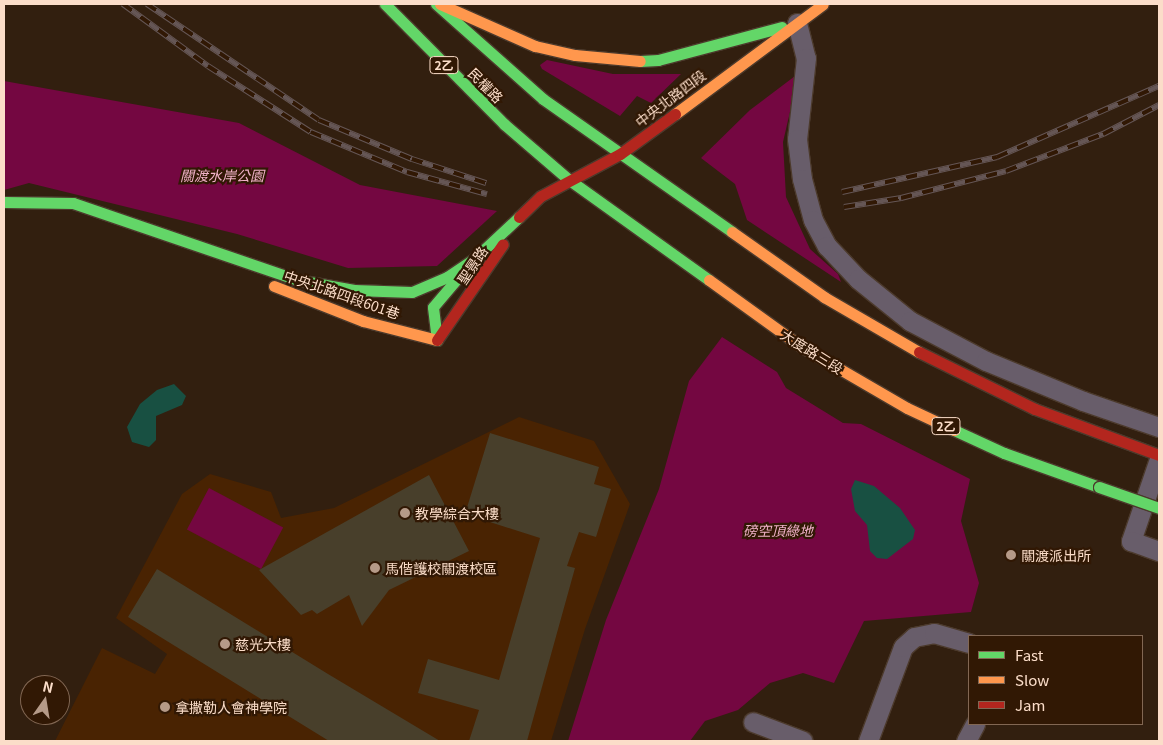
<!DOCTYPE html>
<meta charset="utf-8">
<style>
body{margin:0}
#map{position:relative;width:1163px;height:745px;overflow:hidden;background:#321f0f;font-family:Georgia,"Noto Sans TC",serif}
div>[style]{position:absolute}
.built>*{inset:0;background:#492302}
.green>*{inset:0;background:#740741;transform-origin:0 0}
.water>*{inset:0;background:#185042}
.building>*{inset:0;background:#483f2b}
.roads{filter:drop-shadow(1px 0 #4c3a2c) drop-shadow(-1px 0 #4c3a2c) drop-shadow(0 1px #4c3a2c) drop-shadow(0 -1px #4c3a2c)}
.street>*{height:19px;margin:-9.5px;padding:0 9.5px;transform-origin:9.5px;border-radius:9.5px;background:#685d6a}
.fast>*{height:11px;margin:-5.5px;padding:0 5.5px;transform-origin:5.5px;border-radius:5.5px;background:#63d668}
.slow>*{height:11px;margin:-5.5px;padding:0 5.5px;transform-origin:5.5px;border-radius:5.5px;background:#ff974d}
.jam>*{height:11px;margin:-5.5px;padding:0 5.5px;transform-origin:5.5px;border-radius:5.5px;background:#b3261e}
.rail>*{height:5.5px;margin-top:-2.75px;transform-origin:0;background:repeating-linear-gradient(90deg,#311804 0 11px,#655655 0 22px);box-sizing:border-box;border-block:1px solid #655655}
.bridges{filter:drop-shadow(1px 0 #4c3a2c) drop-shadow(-1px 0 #4c3a2c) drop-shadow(0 1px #4c3a2c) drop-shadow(0 -1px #4c3a2c)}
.fast-bridge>*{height:11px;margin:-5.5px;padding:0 5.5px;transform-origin:5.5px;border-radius:5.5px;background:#63d668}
.dots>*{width:14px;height:14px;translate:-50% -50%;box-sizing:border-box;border:2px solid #311804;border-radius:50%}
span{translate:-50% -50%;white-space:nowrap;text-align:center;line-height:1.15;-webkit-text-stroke:4.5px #311804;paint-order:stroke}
.shield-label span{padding:1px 4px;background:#311804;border:1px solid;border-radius:4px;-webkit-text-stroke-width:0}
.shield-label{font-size:12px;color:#fbddc9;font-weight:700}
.street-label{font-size:14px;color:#fbddc9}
.park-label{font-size:14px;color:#f0b1c8;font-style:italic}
.poi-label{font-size:14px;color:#fbddc9}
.left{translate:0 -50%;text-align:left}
.frame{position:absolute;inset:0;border:5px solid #fbddc9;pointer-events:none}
.legend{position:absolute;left:968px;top:635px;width:175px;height:90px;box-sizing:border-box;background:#311804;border:1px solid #826753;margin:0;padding:6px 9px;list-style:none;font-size:15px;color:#fbddc9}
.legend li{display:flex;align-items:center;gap:10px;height:25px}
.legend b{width:25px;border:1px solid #826753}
.north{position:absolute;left:20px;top:675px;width:50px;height:50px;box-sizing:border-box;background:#311804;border:1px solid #826753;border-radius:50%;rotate:13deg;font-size:14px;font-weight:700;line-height:20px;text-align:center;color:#fbddc9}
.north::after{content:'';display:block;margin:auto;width:18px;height:22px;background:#b59a88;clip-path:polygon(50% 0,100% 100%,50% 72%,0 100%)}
</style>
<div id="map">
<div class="built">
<i style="clip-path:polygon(519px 417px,594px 441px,630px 504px,585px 629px,551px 741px,55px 741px,102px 648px,155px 674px,167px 654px,116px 618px,182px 494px,210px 474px,271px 492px,281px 518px,334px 508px)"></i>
</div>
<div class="green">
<i style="clip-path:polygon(547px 60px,613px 74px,681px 74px,651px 103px,637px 96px,620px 116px,542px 69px,540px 65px)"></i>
<i style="clip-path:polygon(799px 73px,783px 142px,786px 197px,810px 249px,838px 274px,841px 282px,747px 220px,735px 184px,701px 158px,750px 110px)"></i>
<i style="clip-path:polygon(4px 81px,239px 123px,360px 185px,497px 211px,437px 266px,348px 268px,237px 234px,29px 183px,4px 190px)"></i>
<i style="clip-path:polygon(722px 337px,777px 372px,786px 388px,843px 423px,861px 424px,970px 479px,961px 521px,979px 583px,971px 612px,864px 621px,834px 683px,803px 673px,770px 683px,738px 710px,705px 721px,690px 741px,568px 741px,606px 620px,659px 489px,689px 381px)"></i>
<i style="left:209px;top:488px;width:84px;height:47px;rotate:28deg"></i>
</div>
<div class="water">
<i style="clip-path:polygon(174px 384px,186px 396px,182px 405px,156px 416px,156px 440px,149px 447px,132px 442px,127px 427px,140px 404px,157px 390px)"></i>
<i style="clip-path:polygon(855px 480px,874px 486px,900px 508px,915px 530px,913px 539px,887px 559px,877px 558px,870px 551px,867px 525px,855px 511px,851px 489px)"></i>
</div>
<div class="building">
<i style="clip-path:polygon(490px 433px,599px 467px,594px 484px,611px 489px,596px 537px,579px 532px,567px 566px,575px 568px,527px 741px,469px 741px,479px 710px,418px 693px,428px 659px,499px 680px,540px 538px,465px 514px)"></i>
<i style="clip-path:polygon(429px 475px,469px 551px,389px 590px,362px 626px,349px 595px,317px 614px,312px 610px,301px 615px,259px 570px)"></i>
<i style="clip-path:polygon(157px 569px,328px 674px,440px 741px,329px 741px,128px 617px)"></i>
</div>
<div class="roads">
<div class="street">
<i style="left:797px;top:23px;width:36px;rotate:76deg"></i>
<i style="left:806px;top:58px;width:81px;rotate:96.3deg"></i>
<i style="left:797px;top:139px;width:40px;rotate:82.9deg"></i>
<i style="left:802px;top:179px;width:42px;rotate:75deg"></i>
<i style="left:813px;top:220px;width:30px;rotate:62deg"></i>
<i style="left:827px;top:246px;width:45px;rotate:46.8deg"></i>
<i style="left:858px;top:279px;width:67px;rotate:38.9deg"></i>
<i style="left:910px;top:321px;width:86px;rotate:27.8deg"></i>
<i style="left:986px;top:361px;width:105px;rotate:22.4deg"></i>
<i style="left:1083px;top:401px;width:80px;rotate:18.9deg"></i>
<i style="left:1159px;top:459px;width:87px;rotate:108.9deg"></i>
<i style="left:1131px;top:541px;width:30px;rotate:20deg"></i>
<i style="left:753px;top:722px;width:53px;rotate:20.8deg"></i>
<i style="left:868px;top:741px;width:100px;rotate:-69.6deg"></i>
<i style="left:903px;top:647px;width:15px;rotate:-42deg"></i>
<i style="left:914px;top:637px;width:20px;rotate:-11deg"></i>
<i style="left:934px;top:633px;width:36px;rotate:16deg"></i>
<i style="left:966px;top:741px;width:19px;rotate:-62deg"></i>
</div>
<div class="fast">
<i style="left:385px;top:4px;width:169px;rotate:45.2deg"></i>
<i style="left:504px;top:124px;width:84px;rotate:40.7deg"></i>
<i style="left:568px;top:179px;width:173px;rotate:35.6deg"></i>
<i style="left:436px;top:4px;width:143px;rotate:41.6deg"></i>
<i style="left:543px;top:99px;width:231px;rotate:35.1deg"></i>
<i style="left:640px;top:61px;width:18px;rotate:-3deg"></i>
<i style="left:658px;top:60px;width:128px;rotate:-14.9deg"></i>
<i style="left:4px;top:202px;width:69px;rotate:0.8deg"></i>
<i style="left:73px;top:203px;width:238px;rotate:18.9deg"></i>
<i style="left:298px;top:280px;width:57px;rotate:10.1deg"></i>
<i style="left:354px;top:290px;width:58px;rotate:2deg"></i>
<i style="left:412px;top:292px;width:38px;rotate:-23deg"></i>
<i style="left:447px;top:277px;width:34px;rotate:-34deg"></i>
<i style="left:475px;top:258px;width:60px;rotate:-43deg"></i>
<i style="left:437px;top:340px;width:33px;rotate:-97deg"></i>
<i style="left:433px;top:307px;width:43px;rotate:-49.7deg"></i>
<i style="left:954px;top:430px;width:55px;rotate:24.7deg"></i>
<i style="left:1004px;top:453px;width:101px;rotate:19.7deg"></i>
</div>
<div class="slow">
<i style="left:440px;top:4px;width:104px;rotate:23.9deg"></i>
<i style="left:535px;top:46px;width:41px;rotate:12.7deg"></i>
<i style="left:575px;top:55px;width:65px;rotate:5.3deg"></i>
<i style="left:675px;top:114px;width:184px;rotate:-36.6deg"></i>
<i style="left:732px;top:232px;width:113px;rotate:35.2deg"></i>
<i style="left:824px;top:297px;width:110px;rotate:30.1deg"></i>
<i style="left:709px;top:280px;width:115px;rotate:35.8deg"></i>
<i style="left:802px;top:347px;width:121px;rotate:30.2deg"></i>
<i style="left:907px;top:408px;width:52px;rotate:25.1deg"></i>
<i style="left:274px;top:286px;width:96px;rotate:21.5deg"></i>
<i style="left:363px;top:321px;width:76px;rotate:14.4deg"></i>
</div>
<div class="jam">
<i style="left:519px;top:217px;width:30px;rotate:-44deg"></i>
<i style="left:541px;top:196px;width:89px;rotate:-28deg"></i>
<i style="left:620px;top:154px;width:68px;rotate:-36deg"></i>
<i style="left:437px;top:340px;width:116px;rotate:-55.5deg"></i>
<i style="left:919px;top:352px;width:129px;rotate:26.2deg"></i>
<i style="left:1035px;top:409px;width:132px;rotate:20.4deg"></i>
</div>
</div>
<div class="rail">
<i style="left:123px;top:4px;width:105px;rotate:36.1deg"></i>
<i style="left:208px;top:66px;width:122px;rotate:32.7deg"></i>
<i style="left:311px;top:132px;width:104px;rotate:22.6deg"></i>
<i style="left:407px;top:172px;width:83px;rotate:15.4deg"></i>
<i style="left:147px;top:4px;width:207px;rotate:34deg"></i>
<i style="left:319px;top:120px;width:101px;rotate:22.8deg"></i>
<i style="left:412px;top:159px;width:78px;rotate:18deg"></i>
<i style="left:842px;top:192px;width:159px;rotate:-12.7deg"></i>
<i style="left:997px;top:157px;width:177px;rotate:-23.7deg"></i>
<i style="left:844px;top:207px;width:58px;rotate:-9deg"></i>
<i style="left:901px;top:198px;width:108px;rotate:-14.4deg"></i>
<i style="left:1006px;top:171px;width:104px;rotate:-20.9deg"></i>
<i style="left:1103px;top:134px;width:63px;rotate:-27.4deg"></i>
</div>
<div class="bridges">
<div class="fast-bridge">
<i style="left:1099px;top:487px;width:64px;rotate:19.3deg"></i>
</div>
</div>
<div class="dots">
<i style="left:405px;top:513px;background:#b59a88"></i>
<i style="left:1011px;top:555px;background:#b59a88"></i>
<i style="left:375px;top:568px;background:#b59a88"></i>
<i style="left:225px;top:644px;background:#b59a88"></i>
<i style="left:165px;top:707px;background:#b59a88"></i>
</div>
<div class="shield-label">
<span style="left:444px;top:65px">2乙</span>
<span style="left:946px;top:426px">2乙</span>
</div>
<div class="street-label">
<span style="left:486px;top:85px;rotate:45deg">民權路</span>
<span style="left:670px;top:98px;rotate:-37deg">中央北路四段</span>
<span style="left:472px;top:265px;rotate:-56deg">聖景路</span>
<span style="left:342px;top:294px;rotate:19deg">中央北路四段601巷</span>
<span style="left:812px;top:351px;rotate:32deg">大度路三段</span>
</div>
<div class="park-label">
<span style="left:222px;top:175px">關渡水岸公園</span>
<span style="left:778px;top:530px">磅空頂綠地</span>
</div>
<div class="poi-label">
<span class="left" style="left:415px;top:513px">教學綜合大樓</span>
<span class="left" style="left:1021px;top:555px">關渡派出所</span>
<span class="left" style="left:385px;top:568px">馬偕護校關渡校區</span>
<span class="left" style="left:235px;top:644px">慈光大樓</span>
<span class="left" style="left:175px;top:707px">拿撒勒人會神學院</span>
</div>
<div class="frame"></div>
<ul class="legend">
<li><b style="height:6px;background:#63d668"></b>Fast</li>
<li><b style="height:6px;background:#ff974d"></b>Slow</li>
<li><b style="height:6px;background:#b3261e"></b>Jam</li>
</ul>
<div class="north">N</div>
</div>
